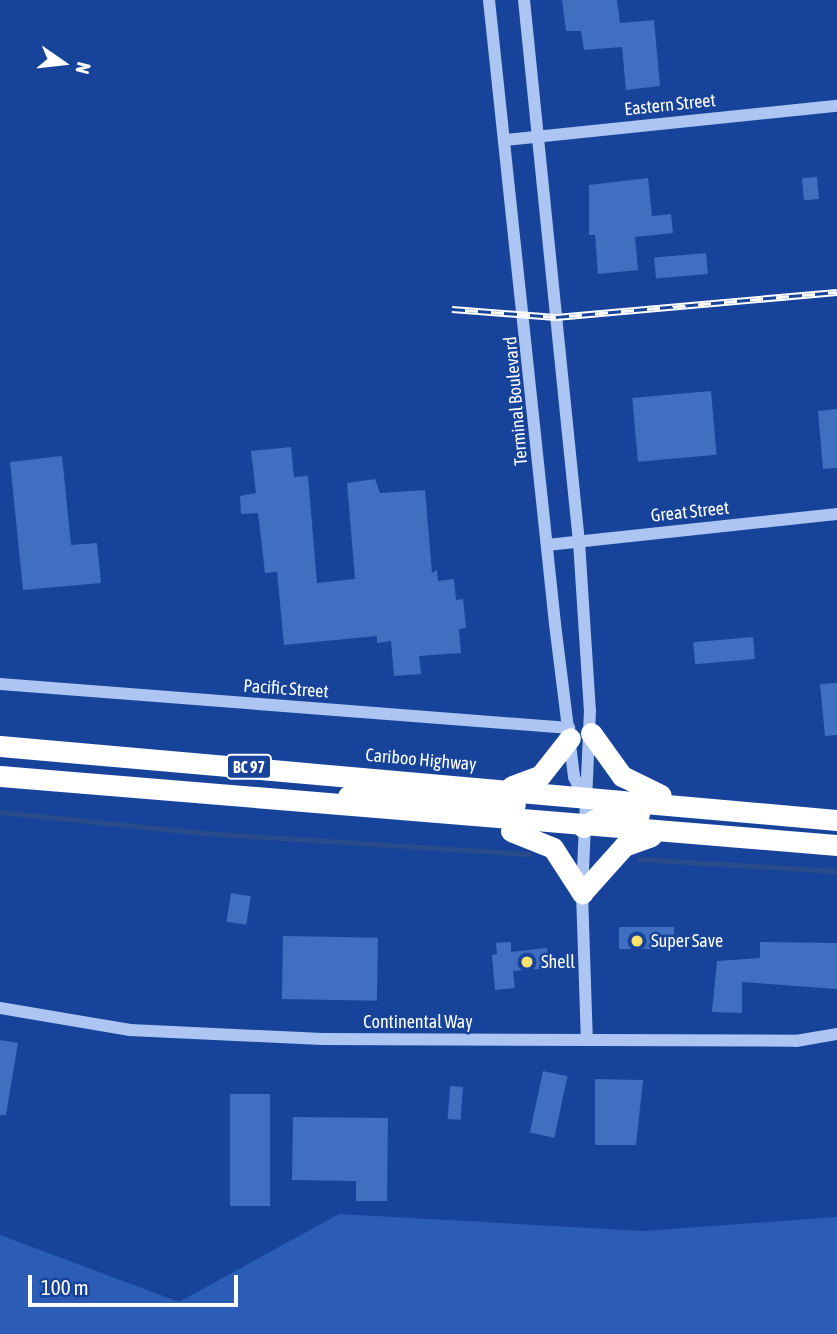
<!DOCTYPE html>
<style>
body{margin:0}
#map{position:relative;width:837px;height:1334px;overflow:hidden;background:#17449a;font-family:"Asap Condensed",sans-serif}
div>[style]{position:absolute}
.green>*{inset:0;background:#2b5db7}
.stream>*{height:4.5px;margin:-2.25px;padding:0 2.25px;transform-origin:2.25px;border-radius:2.25px;background:#2a4b8c}
.building>*{inset:0;background:#406ec1;transform-origin:0 0}
.minor>*{height:12px;margin:-6px;padding:0 6px;transform-origin:6px;border-radius:6px;background:#acc5f2}
.highway>*{height:21px;margin:-10.5px;padding:0 10.5px;transform-origin:10.5px;border-radius:10.5px;background:#fff}
.rail>*{height:7px;margin-top:-3.5px;transform-origin:0;background:repeating-linear-gradient(90deg,#17449a 0 13px,#fff 0 26px);box-sizing:border-box;border-block:2px solid #fff}
.dots>*{width:19px;height:19px;translate:-50% -50%;box-sizing:border-box;border:4px solid #17449a;border-radius:50%}
span{translate:-50% -50%;white-space:nowrap;text-align:center;line-height:1.15;-webkit-text-stroke:5px #17449a;paint-order:stroke}
.shield-label span{padding:2px 5px;background:#17449a;border:2px solid;border-radius:5px;-webkit-text-stroke-width:0}
.shield-label{font-size:16px;color:#fff;font-weight:700}
.street-label{font-size:18px;color:#fff}
.poi-label{font-size:18px;color:#fff}
.left{translate:0 -50%;text-align:left}
.north{position:absolute;left:28px;top:28px;width:70px;height:70px;-webkit-text-stroke:5px #17449a;paint-order:stroke;rotate:104deg;font-size:19px;font-weight:700;line-height:28px;text-align:center;color:#fff}
.north::after{content:'';display:block;margin:auto;width:24px;height:32px;background:#fff;clip-path:polygon(50% 0,100% 100%,50% 72%,0 100%)}
.scale{position:absolute;left:28px;top:1275px;width:210px;height:32px;box-sizing:border-box;border:4px solid #fff;border-top:0;padding-left:9px;font-size:21px;line-height:24px;white-space:nowrap;color:#fff;-webkit-text-stroke:5px #17449a;paint-order:stroke}
</style>
<div id="map">
<div class="green">
<i style="clip-path:polygon(339px 1214px,644px 1231px,837px 1217px,837px 1334px,0 1334px,0 1235px,179px 1302px)"></i>
</div>
<div class="stream">
<i style="left:0;top:812px;width:204px;rotate:5.9deg"></i>
<i style="left:203px;top:833px;width:326px;rotate:3.7deg"></i>
<i style="left:639px;top:859px;width:198px;rotate:3.5deg"></i>
</div>
<div class="building">
<i style="clip-path:polygon(562px 0,617px 0,620px 23px,654px 20px,660px 86px,626px 90px,622px 47px,584px 50px,581px 31px,566px 31px)"></i>
<i style="left:817px;top:177px;width:22px;height:15px;rotate:85deg"></i>
<i style="clip-path:polygon(648px 178px,652px 216px,671px 214px,673px 233px,635px 237px,638px 270px,598px 274px,595px 235px,589px 235px,589px 185px)"></i>
<i style="left:706px;top:253px;width:21px;height:52px;rotate:85deg"></i>
<i style="left:711px;top:391px;width:64px;height:79px;rotate:85deg"></i>
<i style="clip-path:polygon(837px 409px,837px 468px,823px 469px,818px 411px)"></i>
<i style="clip-path:polygon(291px 447px,294px 477px,308px 476px,317px 583px,355px 579px,347px 483px,375px 479px,380px 493px,425px 490px,432px 573px,437px 570px,438px 581px,454px 579px,456px 600px,463px 599px,466px 628px,459px 629px,461px 653px,419px 656px,421px 674px,394px 676px,391px 641px,377px 643px,377px 636px,284px 645px,277px 572px,265px 573px,258px 513px,241px 514px,240px 496px,256px 493px,251px 451px)"></i>
<i style="clip-path:polygon(62px 456px,71px 545px,97px 543px,101px 583px,23px 590px,10px 462px)"></i>
<i style="left:753px;top:637px;width:22px;height:60px;rotate:85deg"></i>
<i style="clip-path:polygon(837px 683px,837px 735px,825px 736px,820px 684px)"></i>
<i style="left:231px;top:893px;width:20px;height:29px;rotate:9deg"></i>
<i style="left:619px;top:927px;width:55px;height:22px"></i>
<i style="left:283px;top:936px;width:95px;height:63px;rotate:1deg"></i>
<i style="clip-path:polygon(511px 942px,511px 952px,547px 948px,549px 968px,513px 971px,515px 988px,495px 990px,492px 955px,497px 954px,496px 943px)"></i>
<i style="clip-path:polygon(760px 942px,837px 943px,837px 989px,742px 982px,742px 1013px,712px 1012px,717px 961px,760px 958px)"></i>
<i style="clip-path:polygon(0 1040px,18px 1043px,6px 1115px,0 1115px)"></i>
<i style="left:543px;top:1071px;width:25px;height:63px;rotate:12deg"></i>
<i style="clip-path:polygon(595px 1079px,643px 1080px,636px 1145px,595px 1145px)"></i>
<i style="left:450px;top:1086px;width:13px;height:33px;rotate:4deg"></i>
<i style="left:230px;top:1094px;width:40px;height:112px"></i>
<i style="clip-path:polygon(293px 1117px,388px 1118px,387px 1201px,356px 1201px,356px 1181px,292px 1180px)"></i>
</div>
<div class="minor">
<i style="left:489px;top:0;width:627px;rotate:83.96deg"></i>
<i style="left:555px;top:624px;width:154px;rotate:82.9deg"></i>
<i style="left:574px;top:777px;width:21px;rotate:65deg"></i>
<i style="left:524px;top:0;width:545px;rotate:84.21deg"></i>
<i style="left:579px;top:542px;width:168px;rotate:86.3deg"></i>
<i style="left:590px;top:710px;width:183px;rotate:92.5deg"></i>
<i style="left:582px;top:893px;width:147px;rotate:88.1deg"></i>
<i style="left:506px;top:140px;width:333px;rotate:-5.9deg"></i>
<i style="left:547px;top:545px;width:292px;rotate:-6.1deg"></i>
<i style="left:0;top:684px;width:571px;rotate:4.42deg"></i>
<i style="left:0;top:1008px;width:132px;rotate:9.6deg"></i>
<i style="left:130px;top:1030px;width:192px;rotate:2.7deg"></i>
<i style="left:322px;top:1039px;width:474px;rotate:0.2deg"></i>
<i style="left:796px;top:1041px;width:42px;rotate:-9.7deg"></i>
</div>
<div class="highway">
<i style="left:591px;top:733px;width:53px;rotate:54.2deg"></i>
<i style="left:622px;top:776px;width:43px;rotate:26deg"></i>
<i style="left:0;top:746px;width:840px;rotate:5.05deg"></i>
<i style="left:0;top:776px;width:840px;rotate:4.71deg"></i>
<i style="left:512px;top:786px;width:30px;rotate:-20deg"></i>
<i style="left:540px;top:776px;width:48px;rotate:-51.7deg"></i>
<i style="left:348px;top:796px;width:167px;rotate:3.1deg"></i>
<i style="left:583px;top:827px;width:26px;rotate:-32deg"></i>
<i style="left:605px;top:813px;width:34px;rotate:2deg"></i>
<i style="left:511px;top:831px;width:45px;rotate:22deg"></i>
<i style="left:553px;top:848px;width:54px;rotate:57.2deg"></i>
<i style="left:582px;top:893px;width:63px;rotate:-48.2deg"></i>
<i style="left:624px;top:846px;width:29px;rotate:-20deg"></i>
</div>
<div class="rail">
<i style="left:452px;top:309px;width:104px;rotate:4.4deg"></i>
<i style="left:556px;top:317px;width:282px;rotate:-5.1deg"></i>
</div>
<div class="dots">
<i style="left:637px;top:941px;background:#ffe26d"></i>
<i style="left:527px;top:962px;background:#ffe26d"></i>
</div>
<div class="shield-label">
<span style="left:249px;top:767px">BC 97</span>
</div>
<div class="street-label">
<span style="left:670px;top:105px;rotate:-6deg">Eastern Street</span>
<span style="left:516px;top:401px;rotate:-95deg">Terminal Boulevard</span>
<span style="left:690px;top:512px;rotate:-6deg">Great Street</span>
<span style="left:286px;top:689px;rotate:4deg">Pacific Street</span>
<span style="left:421px;top:760px;rotate:5deg">Cariboo Highway</span>
<span style="left:418px;top:1022px">Continental Way</span>
</div>
<div class="poi-label">
<span class="left" style="left:651px;top:941px">Super Save</span>
<span class="left" style="left:541px;top:962px">Shell</span>
</div>
<div class="north">N</div>
<div class="scale">100 m</div>
</div>
